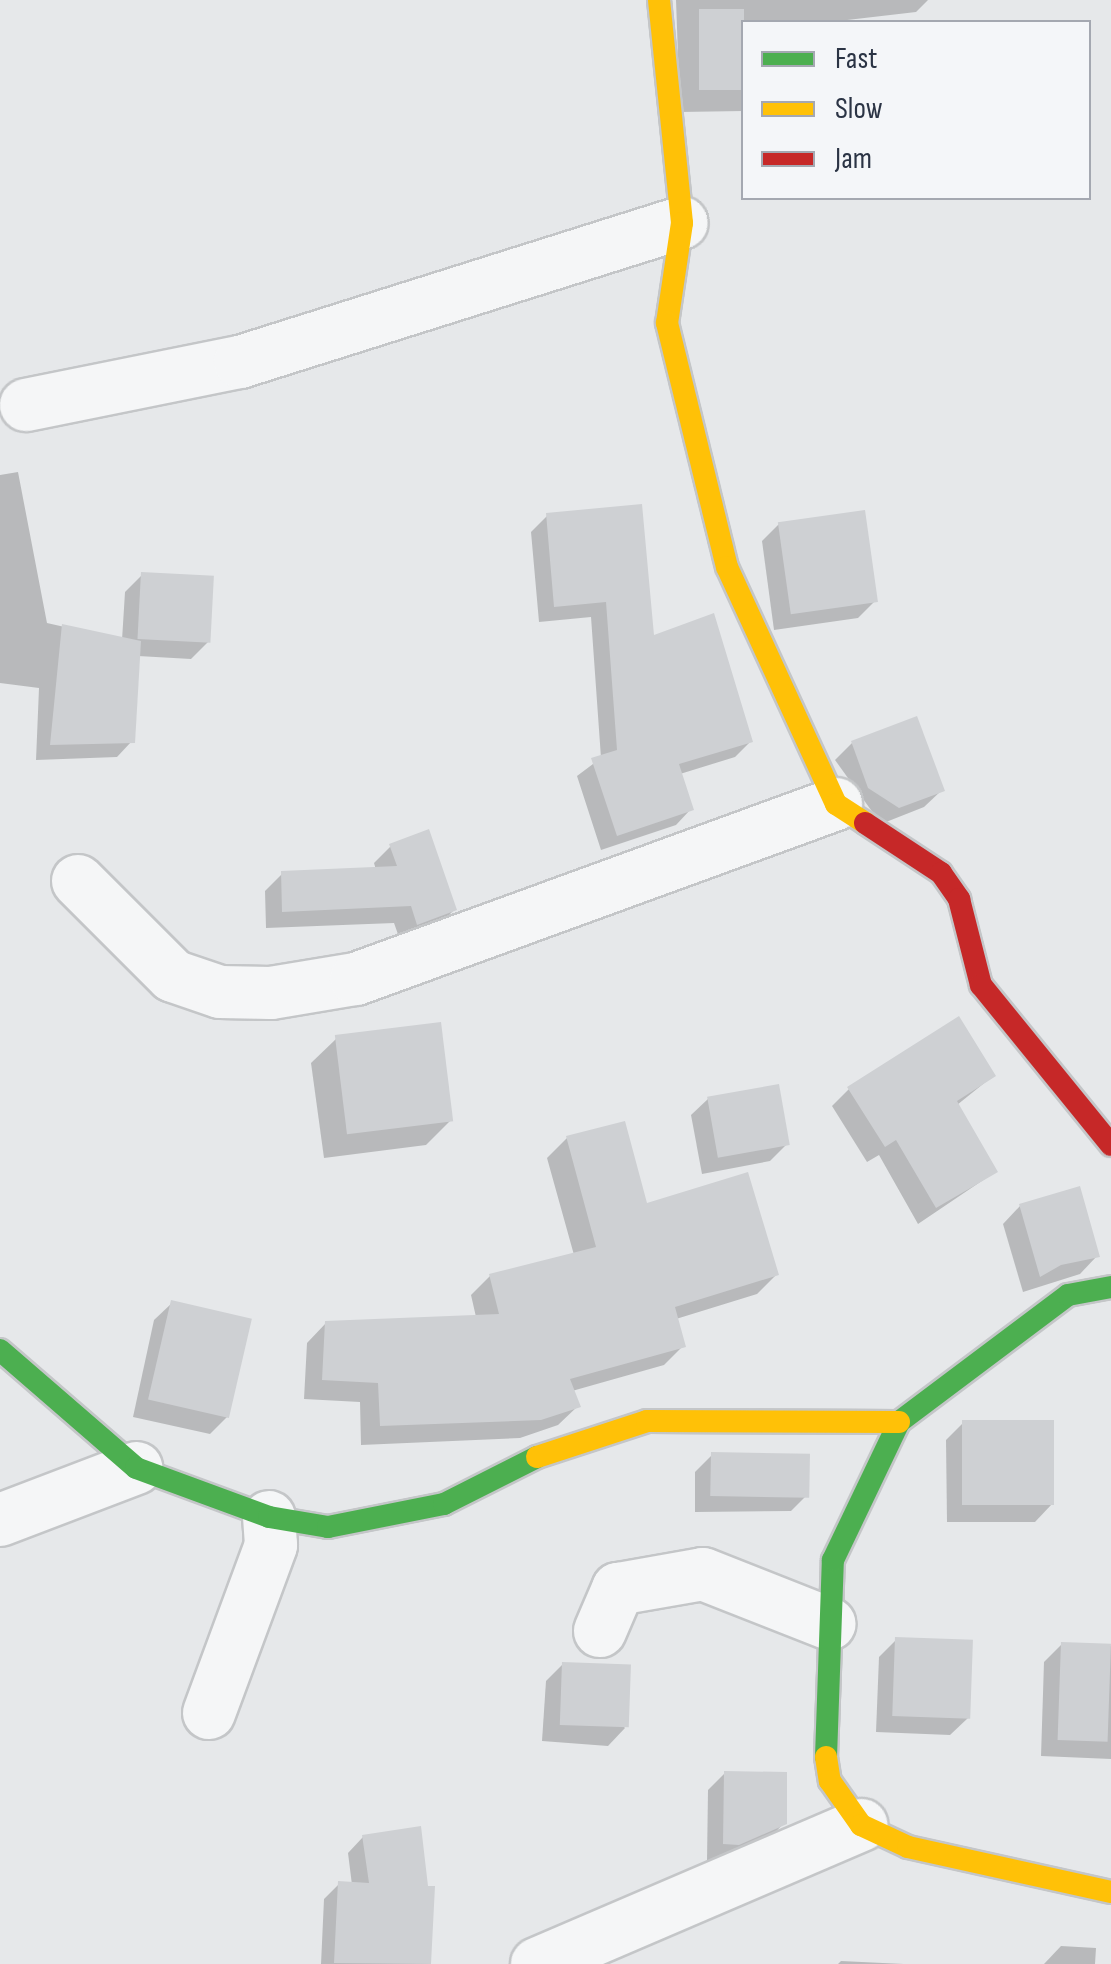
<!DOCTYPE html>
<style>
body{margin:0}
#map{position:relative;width:1111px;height:1964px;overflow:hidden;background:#e6e8ea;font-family:"Sofia Sans Condensed",sans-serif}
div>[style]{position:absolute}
.shadow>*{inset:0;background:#0003}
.building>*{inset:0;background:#ced0d3;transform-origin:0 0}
.roads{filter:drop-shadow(2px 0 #c4c6c8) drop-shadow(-2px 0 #c4c6c8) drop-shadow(0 2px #c4c6c8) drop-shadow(0 -2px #c4c6c8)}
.street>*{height:52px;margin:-26px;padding:0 26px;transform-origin:26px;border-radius:26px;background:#f5f6f7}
.fast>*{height:22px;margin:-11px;padding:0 11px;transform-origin:11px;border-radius:11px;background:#4caf50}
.slow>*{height:22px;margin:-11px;padding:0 11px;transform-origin:11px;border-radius:11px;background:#ffc107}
.jam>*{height:22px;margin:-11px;padding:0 11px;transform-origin:11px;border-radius:11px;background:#c62828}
span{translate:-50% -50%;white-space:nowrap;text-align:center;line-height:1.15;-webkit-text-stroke:8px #f4f6f9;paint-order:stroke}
.legend{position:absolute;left:741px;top:20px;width:350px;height:180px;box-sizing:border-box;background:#f4f6f9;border:2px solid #a4a8b1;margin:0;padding:12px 18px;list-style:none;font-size:30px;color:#2b3445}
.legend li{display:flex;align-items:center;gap:20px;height:50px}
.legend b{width:50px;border:2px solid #a4a8b1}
</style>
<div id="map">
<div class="shadow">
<i style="clip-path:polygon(676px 0,928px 0,916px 12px,830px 22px,744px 22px,744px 111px,680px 112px)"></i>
<i style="clip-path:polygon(18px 472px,47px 623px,122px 640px,125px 592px,142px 575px,208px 642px,191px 659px,138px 656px,132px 741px,117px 757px,36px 760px,39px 688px,0 683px,0 475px)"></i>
<i style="clip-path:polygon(547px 516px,750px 742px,735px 757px,680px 774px,691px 809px,676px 825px,601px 850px,577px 776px,601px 758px,591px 617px,539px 622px,531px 532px)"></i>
<i style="clip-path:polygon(779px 524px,875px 601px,858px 618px,774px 630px,762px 541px)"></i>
<i style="clip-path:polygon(852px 743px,942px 790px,924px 807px,881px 824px,835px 760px)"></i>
<i style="clip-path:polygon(391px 846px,454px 910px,437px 927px,400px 940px,394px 923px,266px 928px,265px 891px,282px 874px,376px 870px,374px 863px)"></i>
<i style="clip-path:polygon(336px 1039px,451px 1120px,426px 1145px,324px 1158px,311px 1063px)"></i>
<i style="clip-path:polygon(993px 1076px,957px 1105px,995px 1172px,918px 1224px,879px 1155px,867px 1162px,832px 1106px,849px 1089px)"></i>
<i style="clip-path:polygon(709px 1098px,787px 1144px,770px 1161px,702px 1174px,691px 1115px)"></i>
<i style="clip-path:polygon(567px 1138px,645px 1206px,776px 1275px,757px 1294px,676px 1319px,683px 1346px,664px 1365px,572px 1391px,578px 1406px,558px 1425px,520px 1438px,361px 1445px,360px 1402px,304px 1399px,307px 1343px,326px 1323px,476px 1317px,471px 1295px,490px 1276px,574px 1255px,547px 1158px)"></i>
<i style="clip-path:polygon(1020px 1206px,1097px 1256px,1080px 1274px,1023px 1292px,1003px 1224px)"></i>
<i style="clip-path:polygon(172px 1303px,227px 1417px,210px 1434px,133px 1417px,154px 1320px)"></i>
<i style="clip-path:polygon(963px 1423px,1052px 1504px,1035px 1522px,947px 1522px,946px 1440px)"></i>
<i style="clip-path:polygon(712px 1455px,808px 1494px,791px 1511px,695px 1512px,695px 1472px)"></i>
<i style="clip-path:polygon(896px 1640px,968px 1718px,950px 1735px,876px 1732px,879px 1657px)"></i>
<i style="clip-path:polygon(1062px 1644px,1111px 1646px,1111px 1759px,1041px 1756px,1044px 1662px)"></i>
<i style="clip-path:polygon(563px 1664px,625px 1728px,608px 1746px,542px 1741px,546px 1681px)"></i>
<i style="clip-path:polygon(725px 1773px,784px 1823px,767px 1841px,707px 1861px,708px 1790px)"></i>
<i style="clip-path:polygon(363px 1837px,432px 1889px,429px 1964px,321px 1964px,324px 1899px,339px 1884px,352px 1885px,348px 1853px)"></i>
<i style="clip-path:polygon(1061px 1946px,1096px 1948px,1095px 1964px,1044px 1964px)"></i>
<i style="clip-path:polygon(841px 1961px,904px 1964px,838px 1964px)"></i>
</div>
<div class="building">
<i style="left:744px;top:9px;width:81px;height:45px;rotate:90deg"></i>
<i style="clip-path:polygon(642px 504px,654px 635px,714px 613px,753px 742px,679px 764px,694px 810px,617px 836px,591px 758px,617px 750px,606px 602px,554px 607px,546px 513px)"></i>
<i style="left:865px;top:510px;width:93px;height:88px;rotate:82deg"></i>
<i style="left:141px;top:572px;width:73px;height:67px;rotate:3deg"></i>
<i style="clip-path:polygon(62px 624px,141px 641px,135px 743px,50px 745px)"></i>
<i style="clip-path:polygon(917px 716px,945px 791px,899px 808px,868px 788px,851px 741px)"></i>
<i style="clip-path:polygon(429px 829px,457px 910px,417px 925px,411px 906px,282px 912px,281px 871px,397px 866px,389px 844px)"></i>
<i style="clip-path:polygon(959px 1016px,996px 1076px,957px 1101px,998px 1172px,936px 1208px,896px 1140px,885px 1147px,847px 1087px)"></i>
<i style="left:441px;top:1022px;width:100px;height:107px;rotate:83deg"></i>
<i style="left:779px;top:1084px;width:62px;height:73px;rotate:80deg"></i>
<i style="clip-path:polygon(625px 1121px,647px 1203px,748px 1172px,779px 1275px,675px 1307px,686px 1347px,570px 1379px,581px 1407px,541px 1420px,380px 1426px,378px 1383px,322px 1380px,325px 1321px,499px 1314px,489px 1274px,596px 1247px,566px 1136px)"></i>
<i style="clip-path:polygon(1080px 1186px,1100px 1257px,1061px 1265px,1040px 1277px,1019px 1204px)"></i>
<i style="left:171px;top:1300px;width:83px;height:102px;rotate:13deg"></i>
<i style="left:1054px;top:1420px;width:85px;height:92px;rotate:90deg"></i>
<i style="left:711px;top:1452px;width:99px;height:44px;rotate:1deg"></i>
<i style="left:895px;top:1637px;width:78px;height:79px;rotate:2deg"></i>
<i style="left:1061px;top:1642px;width:50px;height:98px;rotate:2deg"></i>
<i style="left:562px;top:1662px;width:69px;height:63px;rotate:2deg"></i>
<i style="clip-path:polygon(724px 1771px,787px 1772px,787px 1824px,739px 1845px,723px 1844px)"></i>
<i style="clip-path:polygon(421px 1826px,428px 1886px,435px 1886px,431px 1964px,334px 1963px,338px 1881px,369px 1883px,362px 1835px)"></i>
</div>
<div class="roads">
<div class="street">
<i style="left:26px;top:405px;width:218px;rotate:-11.4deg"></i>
<i style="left:240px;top:362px;width:463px;rotate:-17.5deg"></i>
<i style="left:78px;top:881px;width:134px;rotate:45deg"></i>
<i style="left:173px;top:976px;width:50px;rotate:18.8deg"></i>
<i style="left:220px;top:992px;width:51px;rotate:1.1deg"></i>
<i style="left:271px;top:993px;width:86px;rotate:-9.4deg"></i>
<i style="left:356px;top:979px;width:511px;rotate:-20.03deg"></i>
<i style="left:0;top:1520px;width:146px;rotate:-20.9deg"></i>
<i style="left:600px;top:1631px;width:46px;rotate:-66.8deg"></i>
<i style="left:618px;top:1589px;width:86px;rotate:-10deg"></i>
<i style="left:703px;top:1574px;width:136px;rotate:21.5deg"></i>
<i style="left:209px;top:1713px;width:179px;rotate:-69.7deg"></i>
<i style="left:271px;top:1545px;width:28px;rotate:-94deg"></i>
<i style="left:537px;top:1964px;width:353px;rotate:-23.2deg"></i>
</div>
<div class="fast">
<i style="left:0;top:1350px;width:180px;rotate:40.9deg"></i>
<i style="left:136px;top:1468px;width:142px;rotate:20.2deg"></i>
<i style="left:269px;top:1517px;width:60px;rotate:9.6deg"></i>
<i style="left:328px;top:1527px;width:118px;rotate:-11.2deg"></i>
<i style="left:444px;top:1504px;width:104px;rotate:-26.8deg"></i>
<i style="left:826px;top:1757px;width:197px;rotate:-88deg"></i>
<i style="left:833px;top:1560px;width:153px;rotate:-64.4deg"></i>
<i style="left:899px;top:1422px;width:211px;rotate:-36.9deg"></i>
<i style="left:1068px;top:1295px;width:44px;rotate:-10.5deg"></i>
</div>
<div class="slow">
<i style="left:659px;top:0;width:224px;rotate:84.1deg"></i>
<i style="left:682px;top:223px;width:101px;rotate:98.5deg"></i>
<i style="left:667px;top:323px;width:251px;rotate:76.2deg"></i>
<i style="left:727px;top:567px;width:261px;rotate:65.3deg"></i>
<i style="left:836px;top:804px;width:35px;rotate:33deg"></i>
<i style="left:537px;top:1457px;width:116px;rotate:-18.1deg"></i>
<i style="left:647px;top:1421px;width:252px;rotate:0.2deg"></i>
<i style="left:826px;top:1757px;width:24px;rotate:81deg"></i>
<i style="left:830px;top:1781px;width:54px;rotate:54.8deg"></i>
<i style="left:861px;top:1825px;width:52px;rotate:25.1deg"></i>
<i style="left:908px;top:1847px;width:208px;rotate:12.5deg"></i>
</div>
<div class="jam">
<i style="left:865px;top:823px;width:91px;rotate:33.3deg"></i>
<i style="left:941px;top:873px;width:32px;rotate:55deg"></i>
<i style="left:959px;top:899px;width:89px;rotate:75.7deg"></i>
<i style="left:981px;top:985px;width:206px;rotate:50.9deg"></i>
</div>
</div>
<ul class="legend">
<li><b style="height:12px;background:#4caf50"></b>Fast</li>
<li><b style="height:12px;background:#ffc107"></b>Slow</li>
<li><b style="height:12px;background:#c62828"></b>Jam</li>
</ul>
</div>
